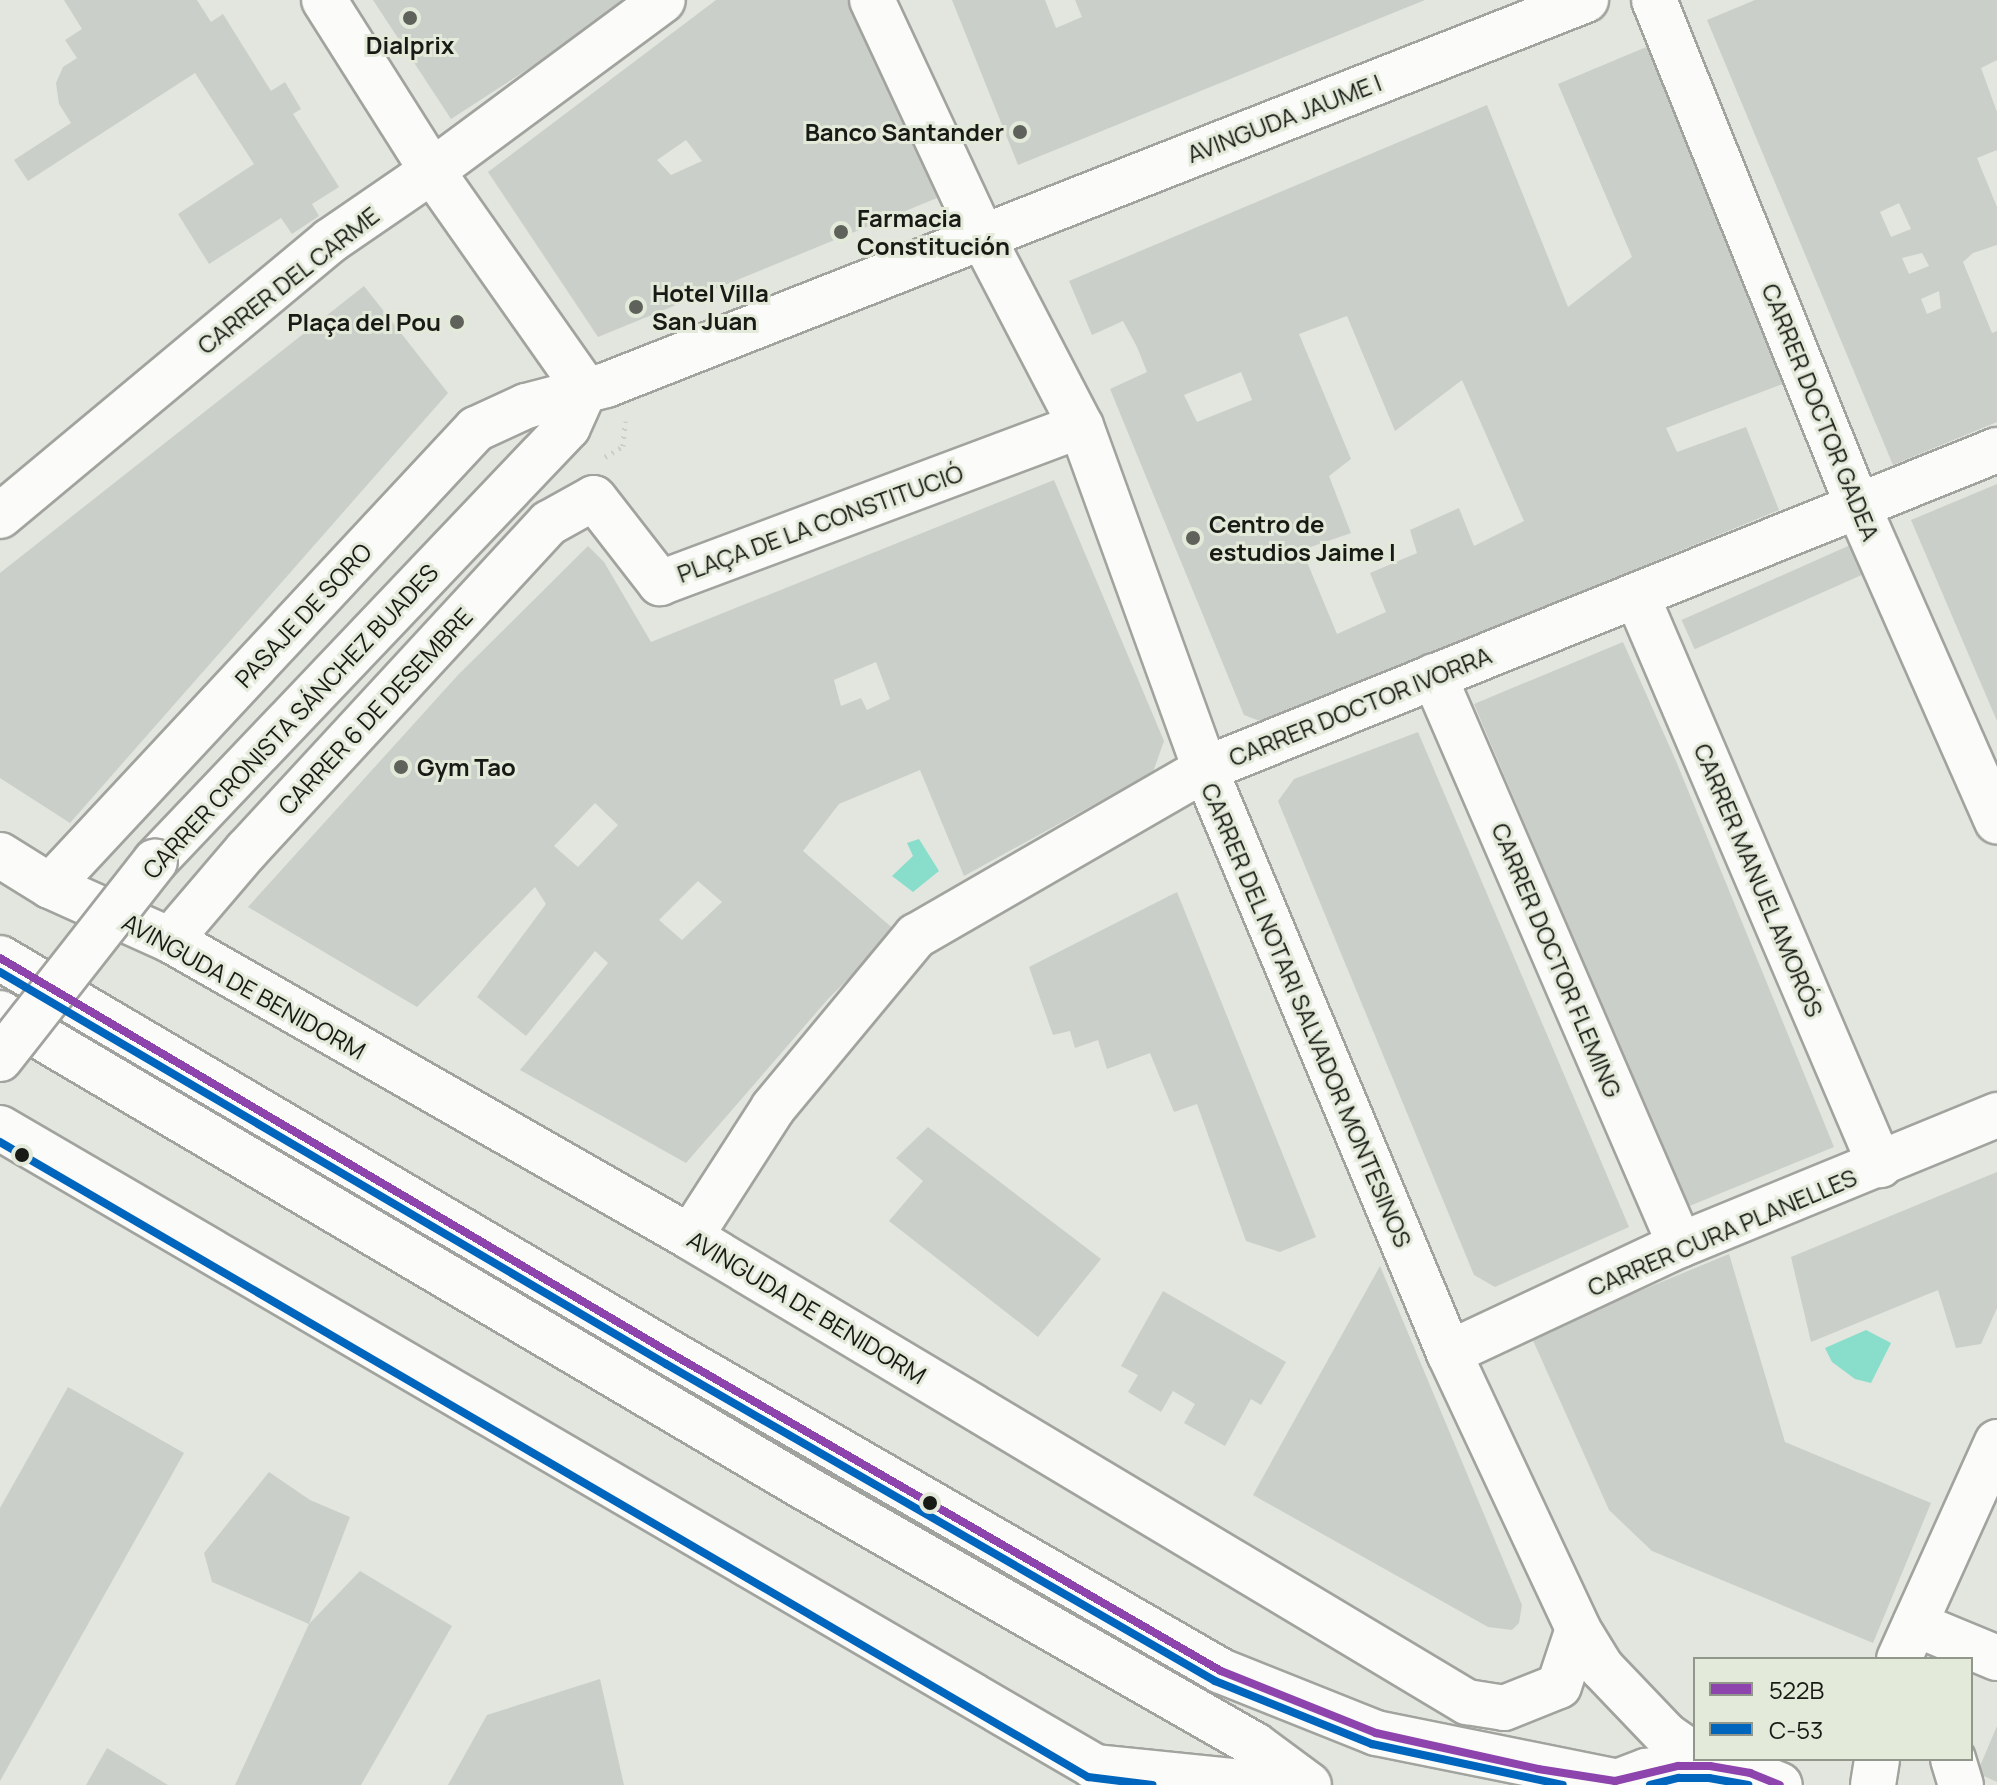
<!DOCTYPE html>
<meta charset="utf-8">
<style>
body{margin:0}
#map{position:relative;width:1997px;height:1785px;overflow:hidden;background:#e2e6de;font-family:Manrope,sans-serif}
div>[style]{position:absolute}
.water>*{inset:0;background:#88decb}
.building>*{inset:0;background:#cacfc9;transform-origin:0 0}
.path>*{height:5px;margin-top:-2.5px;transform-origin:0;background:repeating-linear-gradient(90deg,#cccdca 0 2px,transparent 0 8px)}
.roads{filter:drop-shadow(2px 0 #a1a39e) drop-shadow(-2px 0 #a1a39e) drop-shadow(0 2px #a1a39e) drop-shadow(0 -2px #a1a39e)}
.minor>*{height:44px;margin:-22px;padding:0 22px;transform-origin:22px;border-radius:22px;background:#fbfbfa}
.major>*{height:44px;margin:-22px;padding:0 22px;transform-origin:22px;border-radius:22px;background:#fbfbfa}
.bridges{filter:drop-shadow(2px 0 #a1a39e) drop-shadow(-2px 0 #a1a39e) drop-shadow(0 2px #a1a39e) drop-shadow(0 -2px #a1a39e)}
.minor-bridge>*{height:44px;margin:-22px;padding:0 22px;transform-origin:22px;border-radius:22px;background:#fbfbfa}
.bus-1>*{height:8px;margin:-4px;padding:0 4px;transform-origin:4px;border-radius:4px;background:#8e44ad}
.bus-2>*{height:8px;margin:-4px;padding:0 4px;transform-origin:4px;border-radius:4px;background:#0065bd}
.dots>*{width:22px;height:22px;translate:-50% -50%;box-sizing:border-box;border:4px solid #e3eada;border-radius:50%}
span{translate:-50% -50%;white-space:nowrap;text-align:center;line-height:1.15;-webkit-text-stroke:6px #e3eada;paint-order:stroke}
.poi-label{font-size:24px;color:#181b15;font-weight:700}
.right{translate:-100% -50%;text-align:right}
.left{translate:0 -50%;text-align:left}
.street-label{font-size:24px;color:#181b15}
.legend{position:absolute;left:1693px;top:1657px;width:280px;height:104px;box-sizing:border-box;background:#e3eada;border:2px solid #92978b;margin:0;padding:10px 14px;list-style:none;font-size:24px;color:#181b15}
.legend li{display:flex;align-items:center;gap:16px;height:40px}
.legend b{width:40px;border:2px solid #92978b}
</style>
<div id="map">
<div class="water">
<i style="clip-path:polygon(919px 839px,939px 871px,913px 892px,892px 876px,913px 856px,907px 843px)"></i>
<i style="clip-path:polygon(1866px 1330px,1891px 1343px,1871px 1383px,1855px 1379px,1832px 1362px,1825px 1348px)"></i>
</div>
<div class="building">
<i style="clip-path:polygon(64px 0,197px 0,211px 22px,223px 14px,271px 91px,285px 82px,301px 109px,293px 114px,339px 187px,312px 204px,319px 216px,292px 234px,281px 218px,209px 264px,178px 214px,254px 164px,195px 73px,28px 181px,14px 160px,71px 123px,59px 104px,56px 83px,63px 67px,77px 58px,65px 40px,82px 29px)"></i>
<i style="clip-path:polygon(373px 0,634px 0,451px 119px)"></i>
<i style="clip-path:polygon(evenodd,716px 0,859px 0,937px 198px,598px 337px,488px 172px,716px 0,686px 140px,702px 161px,671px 175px,657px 160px,686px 140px)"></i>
<i style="clip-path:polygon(952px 0,1045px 0,1056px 28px,1082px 17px,1075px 0,1425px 0,1018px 165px)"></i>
<i style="clip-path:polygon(evenodd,1755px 0,1997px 0,1997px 60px,1981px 68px,1997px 112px,1997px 150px,1977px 158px,1997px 207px,1997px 245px,1973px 253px,1963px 262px,1992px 333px,1997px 331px,1997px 422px,1893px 465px,1707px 20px,1755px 0,1899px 203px,1911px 229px,1891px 237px,1880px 212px,1899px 203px,1755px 0,1922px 253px,1929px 266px,1909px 274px,1902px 258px,1922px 253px,1755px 0,1939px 291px,1941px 308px,1927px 314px,1921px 299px,1939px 291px)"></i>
<i style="clip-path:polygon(evenodd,1651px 45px,1788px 382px,1666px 428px,1677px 452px,1746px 427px,1779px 510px,1407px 663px,1268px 724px,1244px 715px,1110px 389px,1147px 372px,1137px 347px,1123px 321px,1092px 335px,1069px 281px,1487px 105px,1568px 307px,1632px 257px,1558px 84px,1651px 45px,1347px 316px,1395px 431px,1462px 380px,1524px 521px,1474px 546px,1459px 508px,1410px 530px,1417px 553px,1370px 573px,1386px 612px,1337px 634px,1302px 550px,1351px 533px,1329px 476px,1351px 459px,1299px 334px,1347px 316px,1651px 45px,1241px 372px,1252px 400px,1197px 422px,1184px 395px,1241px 372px)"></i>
<i style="clip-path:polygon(364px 286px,448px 393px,70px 823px,0 778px,0 573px)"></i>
<i style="clip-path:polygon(evenodd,1054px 480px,1164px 741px,1153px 772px,964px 876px,920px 770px,839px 804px,803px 851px,896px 931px,828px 999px,686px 1163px,520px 1070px,608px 963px,595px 951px,526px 1036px,477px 997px,546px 904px,535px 887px,417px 1007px,248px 907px,458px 675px,588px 546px,604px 562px,651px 642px,1054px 480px,876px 662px,890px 699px,867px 710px,861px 698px,841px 706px,834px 680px,876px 662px,1054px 480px,595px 803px,618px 825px,578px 867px,554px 846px,595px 803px,1054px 480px,698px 881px,722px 902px,682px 940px,659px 920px,698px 881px)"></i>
<i style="clip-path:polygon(1997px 484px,1997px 721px,1911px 520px)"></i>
<i style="left:1857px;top:542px;width:32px;height:192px;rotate:66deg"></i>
<i style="clip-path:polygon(1623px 642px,1676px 761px,1834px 1147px,1687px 1207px,1474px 704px)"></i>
<i style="clip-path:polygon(1418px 732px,1629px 1227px,1495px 1287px,1474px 1275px,1278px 801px,1294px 779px)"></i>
<i style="clip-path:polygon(1177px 892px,1316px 1237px,1280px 1252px,1246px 1241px,1197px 1104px,1174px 1112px,1150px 1053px,1107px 1069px,1098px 1040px,1075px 1048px,1070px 1031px,1053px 1035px,1029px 967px)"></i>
<i style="clip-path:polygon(928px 1127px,1101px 1259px,1038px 1337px,889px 1221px,923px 1181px,896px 1158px)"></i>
<i style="clip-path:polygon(1997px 1172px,1997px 1308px,1981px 1344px,1956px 1348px,1938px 1290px,1811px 1342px,1791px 1257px)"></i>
<i style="clip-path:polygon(1729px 1254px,1785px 1442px,1931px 1503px,1873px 1643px,1652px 1551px,1609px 1510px,1531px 1336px)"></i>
<i style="clip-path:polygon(1380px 1266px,1522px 1605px,1519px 1623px,1512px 1630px,1488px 1627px,1253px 1495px)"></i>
<i style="clip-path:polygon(1163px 1291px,1286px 1362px,1261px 1405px,1251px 1399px,1225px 1446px,1184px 1423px,1195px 1404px,1173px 1391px,1161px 1412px,1128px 1392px,1138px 1375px,1121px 1366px)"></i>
<i style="clip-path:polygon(68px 1387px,184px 1453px,0 1781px,0 1508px)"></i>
<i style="clip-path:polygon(269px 1472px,310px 1500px,350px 1517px,309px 1624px,212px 1582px,204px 1553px)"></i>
<i style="clip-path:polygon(360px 1571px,452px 1626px,361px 1785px,235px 1785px,309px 1624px)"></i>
<i style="clip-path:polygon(600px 1679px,624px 1785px,448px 1785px,487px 1715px)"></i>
<i style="clip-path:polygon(1997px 1726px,1997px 1782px,1977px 1773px)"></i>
<i style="clip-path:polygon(107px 1748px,168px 1785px,86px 1785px)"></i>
</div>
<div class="path">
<i style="left:605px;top:457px;width:21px;rotate:-31deg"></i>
<i style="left:623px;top:446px;width:25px;rotate:-85deg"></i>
</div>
<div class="roads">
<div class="minor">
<i style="left:324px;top:0;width:202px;rotate:57.7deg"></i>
<i style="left:432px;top:171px;width:266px;rotate:54.9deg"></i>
<i style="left:872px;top:0;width:260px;rotate:65deg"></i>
<i style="left:982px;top:236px;width:214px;rotate:62.5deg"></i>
<i style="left:1081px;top:426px;width:365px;rotate:70.1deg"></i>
<i style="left:1205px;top:769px;width:633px;rotate:67.32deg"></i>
<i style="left:1449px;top:1353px;width:305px;rotate:64.9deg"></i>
<i style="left:1578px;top:1629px;width:46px;rotate:58.4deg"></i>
<i style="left:1602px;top:1668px;width:93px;rotate:46.3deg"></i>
<i style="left:1666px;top:1735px;width:35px;rotate:35deg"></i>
<i style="left:1654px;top:0;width:543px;rotate:68.06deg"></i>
<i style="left:1857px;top:504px;width:347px;rotate:66.2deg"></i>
<i style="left:0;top:516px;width:430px;rotate:-39.8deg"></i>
<i style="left:330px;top:241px;width:124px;rotate:-34.5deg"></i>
<i style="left:432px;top:171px;width:287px;rotate:-36.5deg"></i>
<i style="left:1637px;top:596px;width:619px;rotate:66.87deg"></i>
<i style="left:1434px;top:676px;width:620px;rotate:66.62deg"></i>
<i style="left:0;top:855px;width:59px;rotate:31.8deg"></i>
<i style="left:50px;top:886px;width:132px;rotate:24.2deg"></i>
<i style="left:170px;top:940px;width:599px;rotate:29.73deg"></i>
<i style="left:690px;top:1237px;width:906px;rotate:30.9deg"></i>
<i style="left:1467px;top:1702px;width:37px;rotate:9deg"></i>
<i style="left:1504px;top:1708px;width:59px;rotate:-21.8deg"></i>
<i style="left:1559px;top:1686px;width:60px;rotate:-71.6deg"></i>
<i style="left:155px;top:861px;width:599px;rotate:-46.42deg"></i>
<i style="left:568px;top:427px;width:42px;rotate:-65.9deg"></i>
<i style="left:50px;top:886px;width:625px;rotate:-47.01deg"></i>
<i style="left:476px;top:429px;width:55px;rotate:-24.7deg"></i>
<i style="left:526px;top:406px;width:83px;rotate:-14.7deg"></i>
<i style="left:606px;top:385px;width:1053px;rotate:-21.45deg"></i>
<i style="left:170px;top:940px;width:118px;rotate:-49.5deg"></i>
<i style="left:247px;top:850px;width:445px;rotate:-47.3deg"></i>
<i style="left:549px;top:523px;width:51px;rotate:-29.1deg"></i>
<i style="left:594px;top:498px;width:108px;rotate:52.2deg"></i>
<i style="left:660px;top:583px;width:449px;rotate:-20.5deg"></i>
<i style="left:0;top:1128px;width:1304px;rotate:30.26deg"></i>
<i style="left:690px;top:1237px;width:153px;rotate:-57.2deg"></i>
<i style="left:773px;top:1108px;width:224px;rotate:-50.3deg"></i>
<i style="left:916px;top:936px;width:334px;rotate:-30deg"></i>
<i style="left:1205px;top:769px;width:854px;rotate:-21.94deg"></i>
<i style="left:1449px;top:1353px;width:255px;rotate:-25.1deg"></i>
<i style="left:1680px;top:1245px;width:343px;rotate:-22.3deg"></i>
<i style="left:1915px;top:1624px;width:89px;rotate:22.5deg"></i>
<i style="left:1899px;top:1659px;width:238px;rotate:-65.7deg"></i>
<i style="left:1953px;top:1759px;width:27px;rotate:73deg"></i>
<i style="left:1094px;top:1767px;width:179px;rotate:5.8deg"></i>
<i style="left:1873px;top:1785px;width:26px;rotate:-81deg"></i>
</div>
<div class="major">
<i style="left:0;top:958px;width:780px;rotate:30.51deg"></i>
<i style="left:672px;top:1354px;width:634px;rotate:30deg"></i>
<i style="left:1221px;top:1671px;width:167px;rotate:21.8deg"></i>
<i style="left:1376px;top:1733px;width:244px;rotate:11.4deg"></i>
<i style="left:0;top:1013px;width:931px;rotate:30.53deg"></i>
<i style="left:802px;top:1486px;width:522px;rotate:29.76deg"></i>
<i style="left:1255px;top:1745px;width:67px;rotate:36.5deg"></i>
<i style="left:1609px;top:1785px;width:40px;rotate:-21deg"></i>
<i style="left:1646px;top:1771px;width:64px;rotate:-4.5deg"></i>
<i style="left:1710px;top:1766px;width:41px;rotate:9.9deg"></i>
<i style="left:1750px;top:1773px;width:32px;rotate:22deg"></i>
</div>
</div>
<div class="bridges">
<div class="minor-bridge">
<i style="left:0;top:1059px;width:251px;rotate:-51.9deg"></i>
</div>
</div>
<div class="bus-1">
<i style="left:0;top:958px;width:780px;rotate:30.51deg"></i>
<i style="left:672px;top:1354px;width:634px;rotate:30deg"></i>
<i style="left:1221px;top:1671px;width:167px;rotate:21.8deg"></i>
<i style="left:1376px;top:1733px;width:166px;rotate:12.5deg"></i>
<i style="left:1538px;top:1769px;width:78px;rotate:8.9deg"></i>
<i style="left:1615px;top:1781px;width:65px;rotate:-13.4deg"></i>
<i style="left:1678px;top:1766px;width:32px"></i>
<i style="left:1710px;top:1766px;width:41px;rotate:9.9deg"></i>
<i style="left:1750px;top:1773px;width:32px;rotate:22deg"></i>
</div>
<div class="bus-2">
<i style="left:0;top:972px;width:773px;rotate:30.48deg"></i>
<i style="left:666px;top:1364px;width:634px;rotate:30deg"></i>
<i style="left:1215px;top:1681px;width:169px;rotate:21.9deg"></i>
<i style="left:1372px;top:1744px;width:195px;rotate:12.1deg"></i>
<i style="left:0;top:1142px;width:1260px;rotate:30.27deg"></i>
<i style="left:1088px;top:1777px;width:65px;rotate:7deg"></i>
<i style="left:1650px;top:1785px;width:30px;rotate:-14deg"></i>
<i style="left:1679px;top:1778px;width:30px"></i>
<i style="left:1709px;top:1778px;width:40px;rotate:10deg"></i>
</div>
<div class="dots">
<i style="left:410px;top:18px;background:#5f625b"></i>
<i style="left:1020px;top:132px;background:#5f625b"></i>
<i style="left:841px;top:232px;background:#5f625b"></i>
<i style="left:636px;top:307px;background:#5f625b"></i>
<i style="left:457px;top:322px;background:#5f625b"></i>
<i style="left:1193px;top:538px;background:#5f625b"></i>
<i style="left:401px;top:767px;background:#5f625b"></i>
<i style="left:22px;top:1155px;background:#181b15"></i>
<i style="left:930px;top:1503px;background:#181b15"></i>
</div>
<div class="poi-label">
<span style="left:410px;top:45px">Dialprix</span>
<span class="right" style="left:1004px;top:132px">Banco Santander</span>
<span class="left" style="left:857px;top:232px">Farmacia<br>Constitución</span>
<span class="left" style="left:652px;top:307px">Hotel Villa<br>San Juan</span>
<span class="right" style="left:441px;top:322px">Plaça del Pou</span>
<span class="left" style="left:1209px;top:538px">Centro de<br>estudios Jaime I</span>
<span class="left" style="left:417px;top:767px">Gym Tao</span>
</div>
<div class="street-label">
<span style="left:1284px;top:118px;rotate:-21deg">AVINGUDA JAUME I</span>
<span style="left:288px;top:280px;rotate:-38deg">CARRER DEL CARME</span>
<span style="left:1821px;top:412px;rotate:68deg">CARRER DOCTOR GADEA</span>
<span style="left:820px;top:523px;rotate:-20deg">PLAÇA DE LA CONSTITUCIÓ</span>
<span style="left:303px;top:615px;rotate:-47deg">PASAJE DE SORO</span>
<span style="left:1360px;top:706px;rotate:-22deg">CARRER DOCTOR IVORRA</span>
<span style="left:375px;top:711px;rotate:-47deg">CARRER 6 DE DESEMBRE</span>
<span style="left:290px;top:721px;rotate:-47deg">CARRER CRONISTA SÁNCHEZ BUADES</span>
<span style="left:1759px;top:880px;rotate:67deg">CARRER MANUEL AMORÓS</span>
<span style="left:1557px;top:960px;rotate:67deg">CARRER DOCTOR FLEMING</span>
<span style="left:244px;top:986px;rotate:29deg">AVINGUDA DE BENIDORM</span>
<span style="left:1307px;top:1015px;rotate:67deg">CARRER DEL NOTARI SALVADOR MONTESINOS</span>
<span style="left:1722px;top:1232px;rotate:-23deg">CARRER CURA PLANELLES</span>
<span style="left:807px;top:1307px;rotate:31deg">AVINGUDA DE BENIDORM</span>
</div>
<ul class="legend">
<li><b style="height:10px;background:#8e44ad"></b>522B</li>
<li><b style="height:10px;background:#0065bd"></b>C-53</li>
</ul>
</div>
